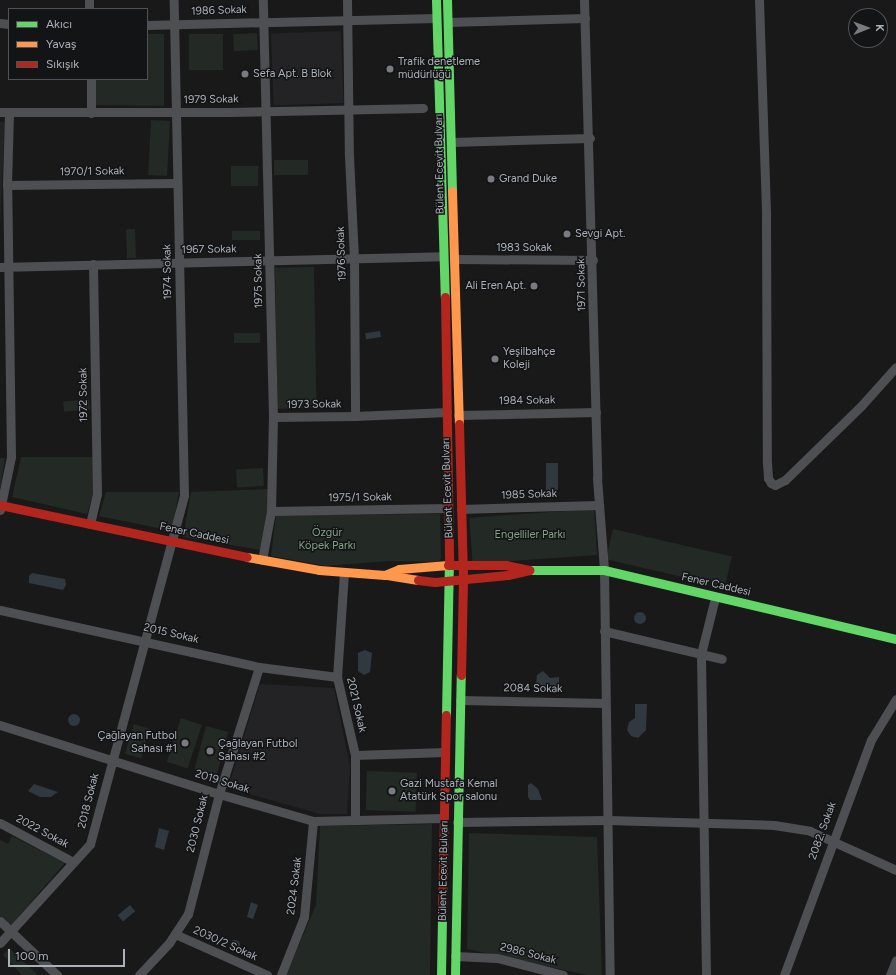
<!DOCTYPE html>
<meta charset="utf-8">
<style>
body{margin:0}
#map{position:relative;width:896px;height:975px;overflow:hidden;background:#19191a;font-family:Figtree,sans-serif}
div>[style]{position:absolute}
.built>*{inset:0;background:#232325;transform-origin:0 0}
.green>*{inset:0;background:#232924;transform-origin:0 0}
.water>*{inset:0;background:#30393f;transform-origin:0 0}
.round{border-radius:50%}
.street>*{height:9px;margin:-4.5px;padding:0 4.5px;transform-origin:4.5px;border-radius:4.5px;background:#4e4f52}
.fast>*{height:9px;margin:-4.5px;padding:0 4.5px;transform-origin:4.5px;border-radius:4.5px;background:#63d668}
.slow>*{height:9px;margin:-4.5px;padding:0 4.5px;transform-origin:4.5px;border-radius:4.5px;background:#ff974d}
.jam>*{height:9px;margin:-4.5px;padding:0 4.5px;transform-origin:4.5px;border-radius:4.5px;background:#b3261e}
.dots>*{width:11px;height:11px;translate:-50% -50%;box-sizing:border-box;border:2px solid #131415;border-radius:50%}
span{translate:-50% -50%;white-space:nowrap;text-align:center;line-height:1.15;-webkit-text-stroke:3px #131415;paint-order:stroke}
.street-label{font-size:11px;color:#acb0b9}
.poi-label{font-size:11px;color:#acb0b9}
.left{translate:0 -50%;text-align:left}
.right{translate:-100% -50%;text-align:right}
.park-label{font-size:11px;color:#85a286}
.legend{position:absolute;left:8px;top:8px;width:140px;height:72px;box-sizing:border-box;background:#131415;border:1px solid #505257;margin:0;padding:5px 7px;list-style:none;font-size:12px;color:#acb0b9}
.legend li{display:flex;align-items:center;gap:8px;height:20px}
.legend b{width:20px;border:1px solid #505257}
.north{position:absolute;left:848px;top:8px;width:40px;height:40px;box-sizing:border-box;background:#131415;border:1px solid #505257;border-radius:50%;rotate:89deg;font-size:11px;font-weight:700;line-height:16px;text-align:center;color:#acb0b9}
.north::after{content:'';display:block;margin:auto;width:14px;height:18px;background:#797b81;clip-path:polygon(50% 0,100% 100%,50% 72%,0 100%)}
.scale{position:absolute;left:8px;top:949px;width:117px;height:18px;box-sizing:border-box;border:2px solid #acb0b9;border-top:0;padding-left:5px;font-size:12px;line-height:14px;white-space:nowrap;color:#acb0b9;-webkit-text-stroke:3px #131415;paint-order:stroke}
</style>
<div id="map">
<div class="built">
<i style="left:341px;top:31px;width:72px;height:70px;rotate:88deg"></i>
<i style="clip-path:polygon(0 122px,5px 122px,0 225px)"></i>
<i style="clip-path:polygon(260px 684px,334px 688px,350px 766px,347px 814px,320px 814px,228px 788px)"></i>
</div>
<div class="green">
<i style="left:257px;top:33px;width:17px;height:24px;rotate:87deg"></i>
<i style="clip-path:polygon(147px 34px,164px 34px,164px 106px,95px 105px,95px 79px,147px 79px)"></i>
<i style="left:223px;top:34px;width:36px;height:34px;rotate:90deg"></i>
<i style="left:151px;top:120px;width:19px;height:55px;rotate:3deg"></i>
<i style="left:274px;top:160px;width:34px;height:15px"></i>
<i style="left:258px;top:166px;width:20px;height:27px;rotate:90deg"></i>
<i style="left:135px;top:229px;width:29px;height:9px;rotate:88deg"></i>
<i style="left:260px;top:231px;width:9px;height:28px;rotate:90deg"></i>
<i style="left:314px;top:267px;width:141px;height:39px;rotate:89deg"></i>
<i style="left:260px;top:333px;width:10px;height:26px;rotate:90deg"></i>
<i style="left:89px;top:399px;width:10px;height:26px;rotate:84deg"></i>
<i style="clip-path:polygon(21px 457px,94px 457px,93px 494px,87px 514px,12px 497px)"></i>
<i style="clip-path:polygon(0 458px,5px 458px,0 490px)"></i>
<i style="left:263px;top:468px;width:18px;height:27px;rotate:87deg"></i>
<i style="clip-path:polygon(268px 489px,267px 511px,260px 550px,183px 537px,191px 492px)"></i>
<i style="clip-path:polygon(106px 492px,179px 492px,172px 531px,99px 516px)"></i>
<i style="left:594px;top:509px;width:46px;height:125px;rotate:86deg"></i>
<i style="clip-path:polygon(440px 514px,441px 558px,438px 562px,388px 561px,326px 566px,271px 556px,276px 515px)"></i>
<i style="left:613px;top:529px;width:122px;height:31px;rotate:13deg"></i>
<i style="left:181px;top:718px;width:22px;height:46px;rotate:18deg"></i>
<i style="left:134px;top:724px;width:17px;height:31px;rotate:17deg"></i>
<i style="left:206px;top:726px;width:23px;height:45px;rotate:15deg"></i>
<i style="left:367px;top:771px;width:50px;height:39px;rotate:2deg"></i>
<i style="clip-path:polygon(432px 824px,430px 975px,286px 975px,316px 905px,320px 826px)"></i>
<i style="clip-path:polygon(469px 833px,597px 837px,602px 975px,587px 975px,467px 949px)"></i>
<i style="clip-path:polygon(12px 836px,65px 863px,11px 925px,0 916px,0 840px,8px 844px)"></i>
<i style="clip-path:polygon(9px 948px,38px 975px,22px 975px,3px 955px)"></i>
</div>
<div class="water">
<i style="left:380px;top:331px;width:6px;height:15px;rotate:81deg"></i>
<i style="left:546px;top:463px;width:12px;height:30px"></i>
<i style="clip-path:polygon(32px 573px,65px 579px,66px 585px,63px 590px,29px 583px,29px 576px)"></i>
<i class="round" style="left:634px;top:612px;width:12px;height:12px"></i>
<i style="clip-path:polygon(365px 650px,372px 653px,370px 672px,364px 675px,358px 671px,358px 653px)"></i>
<i style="clip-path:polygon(543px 671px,550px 678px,559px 677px,559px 687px,542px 686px,536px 683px,537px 675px)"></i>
<i style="clip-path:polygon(635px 704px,647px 704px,646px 730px,638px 738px,631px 736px,627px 730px,629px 722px,635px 718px)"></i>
<i class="round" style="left:68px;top:714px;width:12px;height:12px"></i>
<i style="clip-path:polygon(531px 783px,538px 789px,542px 800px,530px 800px,528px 797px,528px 785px)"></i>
<i style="clip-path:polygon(34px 784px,58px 792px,51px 797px,40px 797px,28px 791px)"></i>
<i style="clip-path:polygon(159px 828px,169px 831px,164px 850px,155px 847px)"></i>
<i style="clip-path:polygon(251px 902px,258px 905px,253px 919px,247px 917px)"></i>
<i style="left:130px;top:905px;width:8px;height:16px;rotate:50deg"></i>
<i class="round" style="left:230px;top:940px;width:10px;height:10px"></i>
</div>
<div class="street">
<i style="left:89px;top:0;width:9px;rotate:90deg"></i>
<i style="left:347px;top:0;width:156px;rotate:89.3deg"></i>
<i style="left:349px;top:156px;width:102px;rotate:87.2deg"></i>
<i style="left:354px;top:258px;width:158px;rotate:89.6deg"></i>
<i style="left:355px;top:416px;width:92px;rotate:-2.5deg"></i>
<i style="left:584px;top:0;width:478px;rotate:88.4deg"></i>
<i style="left:597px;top:478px;width:92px;rotate:85.6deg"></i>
<i style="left:604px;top:570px;width:405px;rotate:89.2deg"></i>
<i style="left:759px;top:0;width:216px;rotate:88.1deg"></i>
<i style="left:766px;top:216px;width:247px;rotate:89.8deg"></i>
<i style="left:767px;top:463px;width:15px;rotate:86deg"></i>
<i style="left:768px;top:478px;width:6px;rotate:59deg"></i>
<i style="left:771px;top:483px;width:4px;rotate:27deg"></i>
<i style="left:775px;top:485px;width:11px;rotate:-27deg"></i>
<i style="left:785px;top:480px;width:106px;rotate:-44.2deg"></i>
<i style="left:861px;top:406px;width:52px;rotate:-48.1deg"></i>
<i style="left:448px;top:22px;width:137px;rotate:-1.7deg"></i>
<i style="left:0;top:23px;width:9px;rotate:6deg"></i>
<i style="left:147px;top:25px;width:289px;rotate:-1.4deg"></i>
<i style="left:91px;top:79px;width:34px;rotate:90deg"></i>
<i style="left:0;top:112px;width:227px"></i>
<i style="left:227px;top:112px;width:196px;rotate:-1.2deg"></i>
<i style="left:452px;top:142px;width:138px;rotate:-1.7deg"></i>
<i style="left:7px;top:185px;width:170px;rotate:-0.7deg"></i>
<i style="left:454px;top:259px;width:139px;rotate:0.4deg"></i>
<i style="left:0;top:267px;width:443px;rotate:-1.4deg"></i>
<i style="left:458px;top:415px;width:138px;rotate:-1.2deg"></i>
<i style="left:273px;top:417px;width:82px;rotate:-0.7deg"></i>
<i style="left:461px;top:509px;width:137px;rotate:-1.7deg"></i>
<i style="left:0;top:510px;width:54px;rotate:-78.3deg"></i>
<i style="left:11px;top:457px;width:272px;rotate:-90.8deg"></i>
<i style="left:7px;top:185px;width:73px;rotate:-88.4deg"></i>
<i style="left:271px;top:511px;width:177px;rotate:-1deg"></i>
<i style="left:90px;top:524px;width:31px;rotate:-77deg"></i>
<i style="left:97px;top:494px;width:230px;rotate:-91deg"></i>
<i style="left:262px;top:560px;width:50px;rotate:-79.6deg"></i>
<i style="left:271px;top:511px;width:94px;rotate:-88.8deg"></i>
<i style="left:273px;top:417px;width:417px;rotate:-91.4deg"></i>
<i style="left:344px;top:572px;width:105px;rotate:93.8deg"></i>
<i style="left:337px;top:677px;width:80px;rotate:77deg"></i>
<i style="left:355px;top:755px;width:64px;rotate:90deg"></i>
<i style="left:0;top:610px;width:265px;rotate:12.4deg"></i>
<i style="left:259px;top:667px;width:79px;rotate:7.3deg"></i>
<i style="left:604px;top:631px;width:121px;rotate:13.3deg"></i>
<i style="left:460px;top:700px;width:145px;rotate:1.2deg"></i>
<i style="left:0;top:725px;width:230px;rotate:17.5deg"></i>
<i style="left:219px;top:794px;width:98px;rotate:16deg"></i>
<i style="left:313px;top:821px;width:131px;rotate:-1.3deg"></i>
<i style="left:355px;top:755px;width:90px;rotate:-1.9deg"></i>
<i style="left:457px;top:822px;width:151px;rotate:-0.8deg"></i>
<i style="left:608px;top:820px;width:166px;rotate:1.7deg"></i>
<i style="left:774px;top:825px;width:36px;rotate:9deg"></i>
<i style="left:810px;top:831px;width:94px;rotate:24.4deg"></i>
<i style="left:0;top:823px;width:83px;rotate:28.1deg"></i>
<i style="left:0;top:921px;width:79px;rotate:43.5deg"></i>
<i style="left:175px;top:934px;width:101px;rotate:24deg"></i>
<i style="left:0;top:943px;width:134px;rotate:-47.7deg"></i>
<i style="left:90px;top:844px;width:361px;rotate:-74.9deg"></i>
<i style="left:184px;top:495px;width:495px;rotate:-91.2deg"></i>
<i style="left:455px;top:956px;width:42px;rotate:2.7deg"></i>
<i style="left:497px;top:958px;width:68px;rotate:14.4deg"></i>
<i style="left:139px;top:975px;width:44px;rotate:-46.8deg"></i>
<i style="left:169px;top:943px;width:35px;rotate:-57deg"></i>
<i style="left:188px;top:914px;width:124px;rotate:-75.5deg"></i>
<i style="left:219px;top:794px;width:133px;rotate:-72.5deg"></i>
<i style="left:281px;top:975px;width:62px;rotate:-68.4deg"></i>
<i style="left:304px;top:917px;width:96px;rotate:-84.6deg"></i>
<i style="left:706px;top:975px;width:321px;rotate:-90.9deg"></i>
<i style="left:701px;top:654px;width:58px;rotate:-76deg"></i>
<i style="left:784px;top:975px;width:251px;rotate:-69.7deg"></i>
<i style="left:871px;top:740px;width:48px;rotate:-58.6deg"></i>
<i style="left:890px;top:975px;width:16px;rotate:-68deg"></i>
</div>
<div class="fast">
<i style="left:436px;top:0;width:297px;rotate:88.3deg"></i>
<i style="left:447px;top:0;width:191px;rotate:88.5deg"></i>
<i style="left:529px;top:570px;width:75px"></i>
<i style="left:604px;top:570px;width:300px;rotate:13.3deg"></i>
<i style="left:446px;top:715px;width:152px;rotate:-88.9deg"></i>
<i style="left:441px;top:975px;width:58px;rotate:-89deg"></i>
<i style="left:455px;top:975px;width:300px;rotate:-88.9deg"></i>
</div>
<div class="slow">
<i style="left:452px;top:191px;width:233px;rotate:88.3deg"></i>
<i style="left:247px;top:557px;width:73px;rotate:10.2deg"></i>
<i style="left:319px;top:570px;width:66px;rotate:4.3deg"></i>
<i style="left:418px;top:580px;width:33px;rotate:-171deg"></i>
<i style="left:385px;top:575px;width:15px;rotate:-23deg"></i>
<i style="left:399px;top:569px;width:49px;rotate:-4.7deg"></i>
</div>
<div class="jam">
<i style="left:445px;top:297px;width:266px;rotate:89.1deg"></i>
<i style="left:459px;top:424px;width:156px;rotate:88.5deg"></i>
<i style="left:463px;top:580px;width:95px;rotate:91.2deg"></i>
<i style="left:0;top:505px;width:252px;rotate:11.9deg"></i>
<i style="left:418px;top:580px;width:17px;rotate:7deg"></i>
<i style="left:435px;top:582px;width:73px;rotate:-5.5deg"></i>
<i style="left:508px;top:575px;width:22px;rotate:-13deg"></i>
<i style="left:529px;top:570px;width:24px;rotate:-168deg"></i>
<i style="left:506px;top:565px;width:58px;rotate:180deg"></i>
<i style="left:442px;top:917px;width:202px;rotate:-88.9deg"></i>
</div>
<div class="dots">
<i style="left:390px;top:69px;background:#797b81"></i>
<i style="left:245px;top:74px;background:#797b81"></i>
<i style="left:491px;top:179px;background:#797b81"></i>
<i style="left:567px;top:234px;background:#797b81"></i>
<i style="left:534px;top:286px;background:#797b81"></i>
<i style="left:495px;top:359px;background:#797b81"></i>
<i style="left:185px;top:743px;background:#797b81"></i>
<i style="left:210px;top:751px;background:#797b81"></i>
<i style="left:392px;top:791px;background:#797b81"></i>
</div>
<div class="street-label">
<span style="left:219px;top:11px;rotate:-2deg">1986 Sokak</span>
<span style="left:211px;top:100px;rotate:-1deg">1979 Sokak</span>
<span style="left:440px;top:164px;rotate:-91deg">Bülent Ecevit Bulvarı</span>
<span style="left:92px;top:172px;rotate:-1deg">1970/1 Sokak</span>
<span style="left:524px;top:248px">1983 Sokak</span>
<span style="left:209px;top:250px;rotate:-1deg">1967 Sokak</span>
<span style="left:342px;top:254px;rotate:-92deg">1976 Sokak</span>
<span style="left:168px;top:272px;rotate:-91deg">1974 Sokak</span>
<span style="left:259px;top:281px;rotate:-91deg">1975 Sokak</span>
<span style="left:582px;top:285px;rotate:-91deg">1971 Sokak</span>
<span style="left:84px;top:395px;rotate:-91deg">1972 Sokak</span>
<span style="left:527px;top:401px;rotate:-1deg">1984 Sokak</span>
<span style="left:314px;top:405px;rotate:-1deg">1973 Sokak</span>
<span style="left:448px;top:488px;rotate:-92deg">Bülent Ecevit Bulvarı</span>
<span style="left:529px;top:495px;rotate:-2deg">1985 Sokak</span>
<span style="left:360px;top:498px;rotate:-1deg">1975/1 Sokak</span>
<span style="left:194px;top:534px;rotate:12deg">Fener Caddesi</span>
<span style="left:716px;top:585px;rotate:13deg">Fener Caddesi</span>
<span style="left:171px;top:634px;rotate:13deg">2015 Sokak</span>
<span style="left:533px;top:689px;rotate:1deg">2084 Sokak</span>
<span style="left:356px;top:705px;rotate:77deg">2021 Sokak</span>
<span style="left:222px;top:782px;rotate:17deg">2019 Sokak</span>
<span style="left:89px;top:801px;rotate:-76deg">2018 Sokak</span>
<span style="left:198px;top:824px;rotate:-76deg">2030 Sokak</span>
<span style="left:823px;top:831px;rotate:-70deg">2082. Sokak</span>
<span style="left:42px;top:832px;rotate:28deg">2022 Sokak</span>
<span style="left:444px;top:871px;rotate:-89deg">Bülent Ecevit Bulvarı</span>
<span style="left:295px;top:886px;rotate:-83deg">2024 Sokak</span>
<span style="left:225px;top:944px;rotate:24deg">2030/2 Sokak</span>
<span style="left:528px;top:954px;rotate:14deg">2986 Sokak</span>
</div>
<div class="poi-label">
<span class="left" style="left:398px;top:69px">Trafik denetleme<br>müdürlüğü</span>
<span class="left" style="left:253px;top:74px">Sefa Apt. B Blok</span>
<span class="left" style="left:499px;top:179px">Grand Duke</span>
<span class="left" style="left:575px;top:234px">Sevgi Apt.</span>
<span class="right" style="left:526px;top:286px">Ali Eren Apt.</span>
<span class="left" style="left:503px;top:359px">Yeşilbahçe<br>Koleji</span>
<span class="right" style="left:177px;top:743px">Çağlayan Futbol<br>Sahası #1</span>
<span class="left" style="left:218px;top:751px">Çağlayan Futbol<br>Sahası #2</span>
<span class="left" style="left:400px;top:791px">Gazi Mustafa Kemal<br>Atatürk Spor salonu</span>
</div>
<div class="park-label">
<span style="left:327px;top:540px">Özgür<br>Köpek Parkı</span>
<span style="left:530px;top:535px">Engelliler Parkı</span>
</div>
<ul class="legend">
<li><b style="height:5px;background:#63d668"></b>Akıcı</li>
<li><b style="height:5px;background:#ff974d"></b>Yavaş</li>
<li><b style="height:5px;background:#b3261e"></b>Sıkışık</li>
</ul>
<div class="north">K</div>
<div class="scale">100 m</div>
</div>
